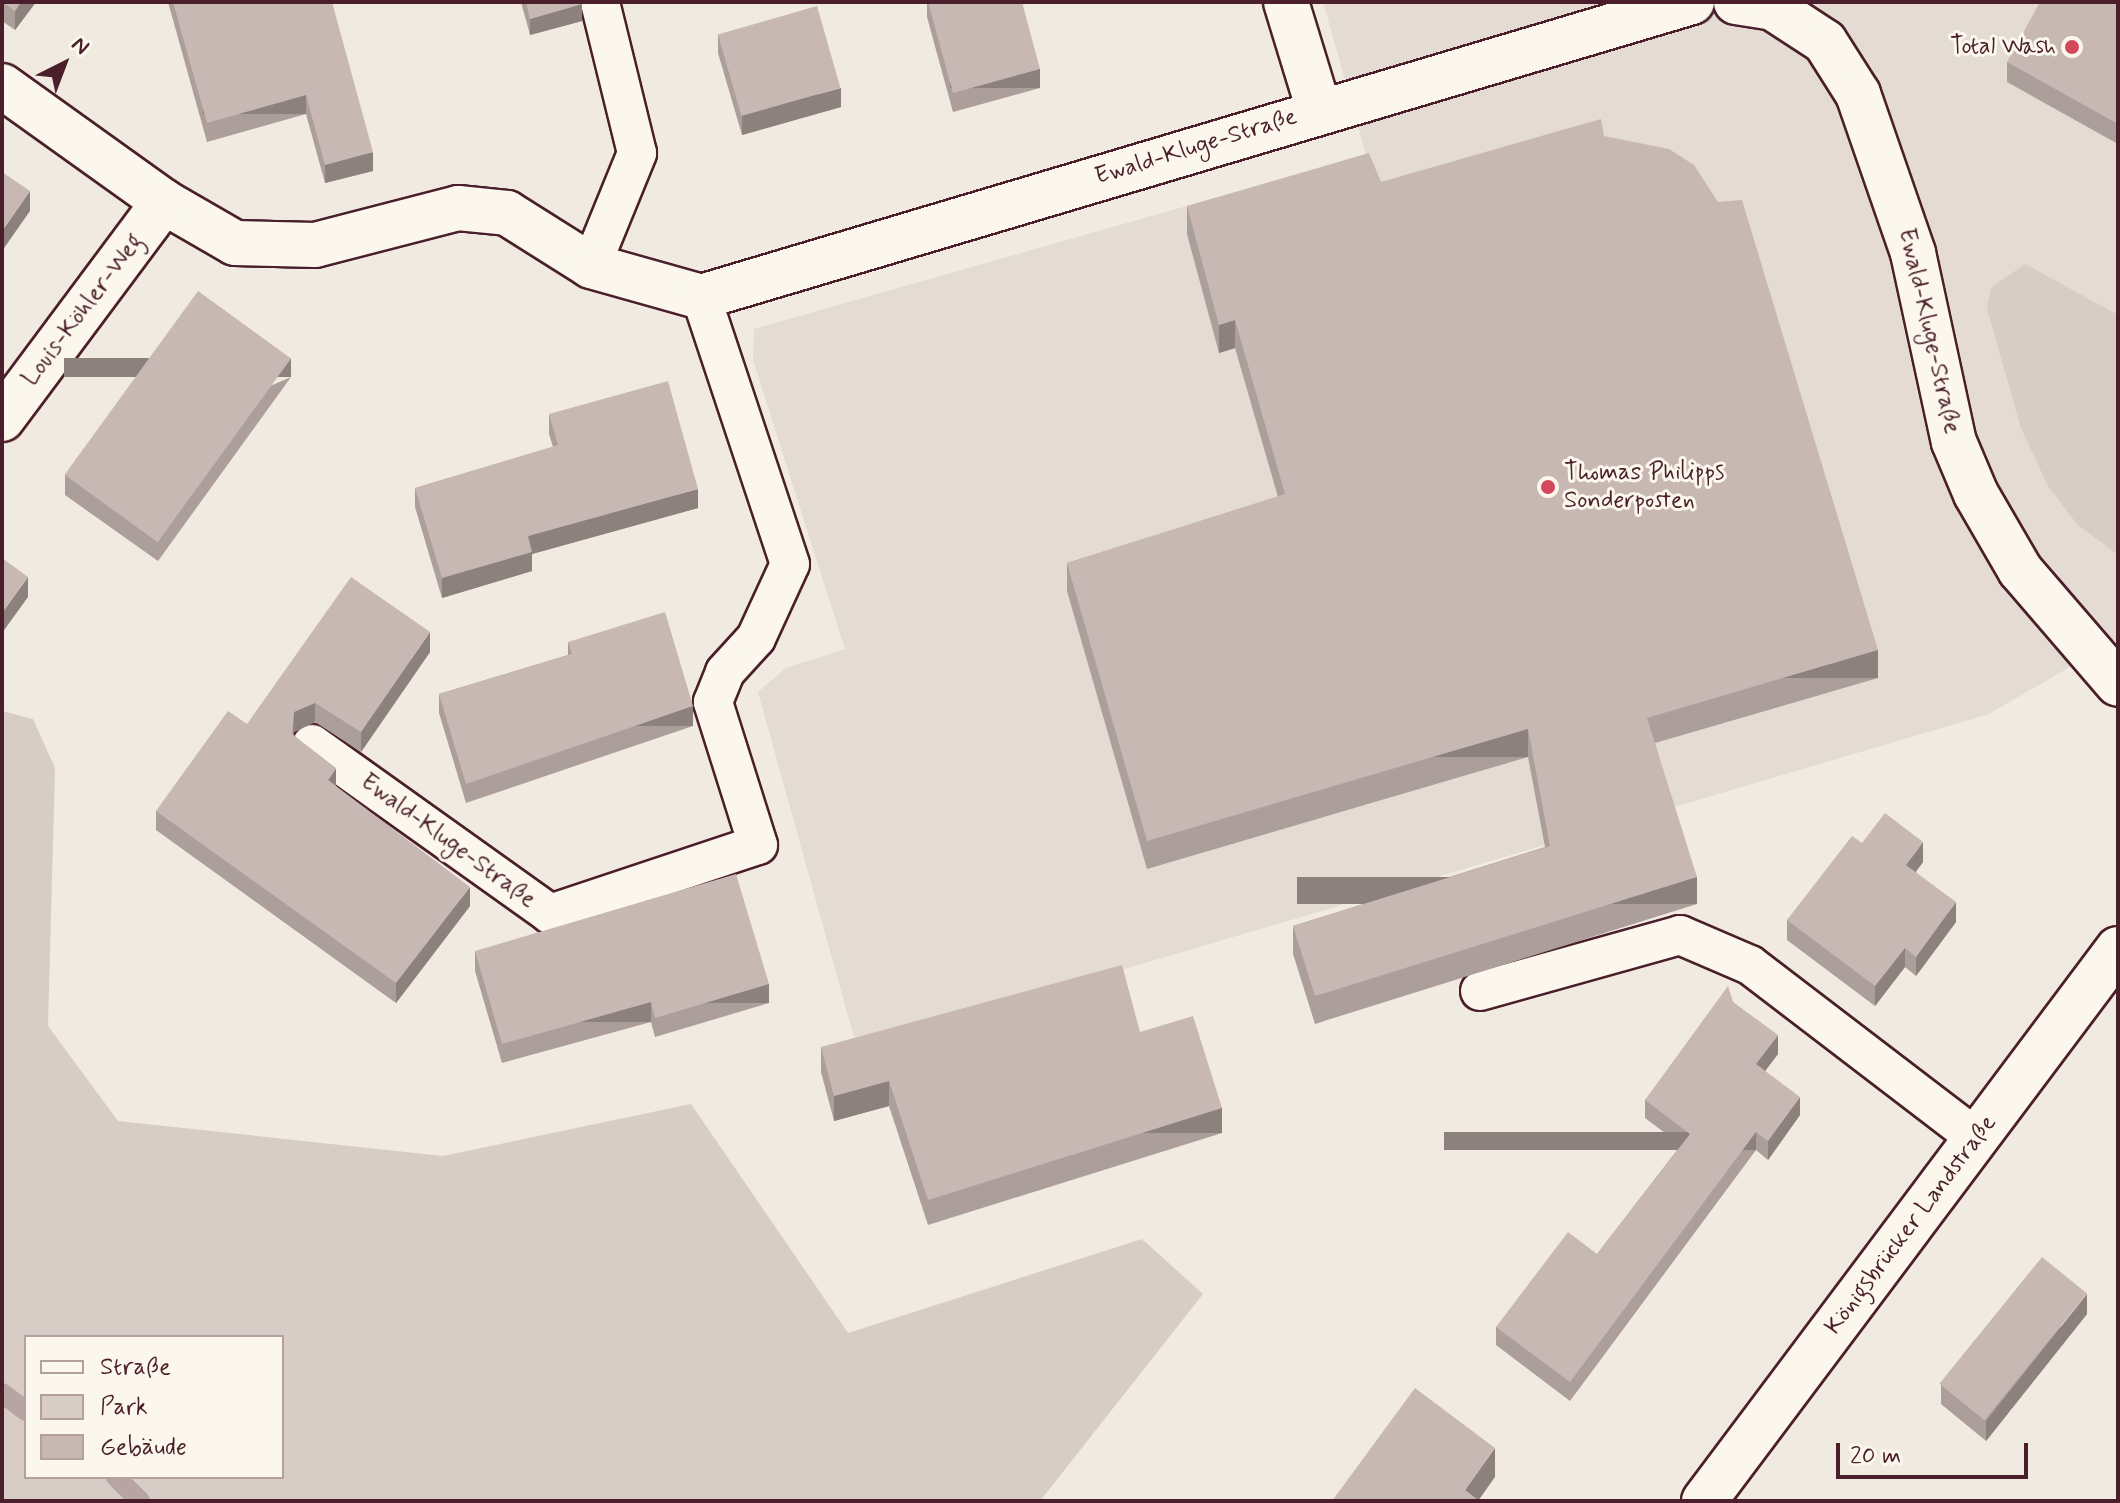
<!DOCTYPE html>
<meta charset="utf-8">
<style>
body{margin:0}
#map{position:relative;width:2120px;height:1503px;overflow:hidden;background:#f0eae0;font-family:Mynerve,sans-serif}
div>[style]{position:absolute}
.built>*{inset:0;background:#e4dbd2}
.green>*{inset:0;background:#d8ccc6}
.stream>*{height:20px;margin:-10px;padding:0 10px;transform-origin:10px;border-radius:10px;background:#b8a4a2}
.roads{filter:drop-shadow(2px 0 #4a1f2b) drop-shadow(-2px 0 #4a1f2b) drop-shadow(0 2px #4a1f2b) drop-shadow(0 -2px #4a1f2b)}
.service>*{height:38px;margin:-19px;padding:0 19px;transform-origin:19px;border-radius:19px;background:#fbf7ec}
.minor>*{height:44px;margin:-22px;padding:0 22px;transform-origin:22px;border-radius:22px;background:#fbf7ec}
.secondary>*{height:44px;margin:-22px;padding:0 22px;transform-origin:22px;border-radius:22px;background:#fbf7ec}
.wall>*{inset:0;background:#ac9e9a}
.shaded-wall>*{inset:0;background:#8c817d;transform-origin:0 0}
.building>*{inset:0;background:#c8b8b3;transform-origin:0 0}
.dots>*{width:22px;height:22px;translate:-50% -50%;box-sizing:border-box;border:4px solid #fbf7ec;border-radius:50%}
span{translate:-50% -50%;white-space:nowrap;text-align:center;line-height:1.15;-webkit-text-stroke:6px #fbf7ec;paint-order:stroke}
.poi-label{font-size:24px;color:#4a1f2b}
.right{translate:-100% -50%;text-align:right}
.left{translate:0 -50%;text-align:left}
.street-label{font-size:24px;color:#4a1f2b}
.frame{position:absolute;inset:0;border:4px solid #4a1f2b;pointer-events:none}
.legend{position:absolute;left:24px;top:1335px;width:260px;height:144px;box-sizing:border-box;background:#fbf7ec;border:2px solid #b4a19f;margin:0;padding:10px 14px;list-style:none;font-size:24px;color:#4a1f2b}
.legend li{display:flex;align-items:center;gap:16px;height:40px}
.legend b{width:40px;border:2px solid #b4a19f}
.north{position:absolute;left:24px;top:24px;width:80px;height:80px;-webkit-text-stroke:6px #fbf7ec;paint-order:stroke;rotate:42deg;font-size:22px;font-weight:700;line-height:32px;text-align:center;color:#4a1f2b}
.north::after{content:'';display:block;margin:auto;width:28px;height:36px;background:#4a1f2b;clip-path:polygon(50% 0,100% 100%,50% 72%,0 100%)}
.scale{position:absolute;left:1836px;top:1443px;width:192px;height:36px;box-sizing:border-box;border:4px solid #4a1f2b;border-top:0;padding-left:10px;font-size:24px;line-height:28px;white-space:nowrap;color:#4a1f2b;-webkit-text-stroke:6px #fbf7ec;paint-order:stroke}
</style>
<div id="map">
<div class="built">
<i style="clip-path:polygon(1323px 2px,2118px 2px,2118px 639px,1989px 714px,857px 1048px,758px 692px,786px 668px,845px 649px,753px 360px,754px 329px,1366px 155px)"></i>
</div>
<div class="green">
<i style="clip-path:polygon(2025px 264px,2118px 315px,2118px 555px,2077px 524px,2048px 486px,2021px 428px,1987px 309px,1991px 288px)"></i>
<i style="clip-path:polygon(evenodd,2px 711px,33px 719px,55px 768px,48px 1026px,118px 1121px,443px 1156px,691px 1104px,848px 1333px,1142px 1239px,1203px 1294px,1040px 1501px,2px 1501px,2px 711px,26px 1337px,282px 1337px,282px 1477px,26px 1477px,26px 1337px)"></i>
</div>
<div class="stream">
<i style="left:2px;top:1393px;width:30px;rotate:37deg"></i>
<i style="left:116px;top:1477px;width:34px;rotate:45deg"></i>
</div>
<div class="roads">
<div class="service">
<i style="left:591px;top:266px;width:122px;rotate:-67.8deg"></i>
<i style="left:637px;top:153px;width:155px;rotate:-103.8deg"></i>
<i style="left:312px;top:744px;width:292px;rotate:35.5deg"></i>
<i style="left:550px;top:914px;width:219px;rotate:-18.4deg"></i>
<i style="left:758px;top:845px;width:150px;rotate:-107.5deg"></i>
<i style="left:713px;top:702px;width:32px;rotate:-68deg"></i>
<i style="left:725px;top:672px;width:46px;rotate:-47.6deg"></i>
<i style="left:756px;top:638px;width:81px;rotate:-65.3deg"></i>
<i style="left:790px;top:564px;width:281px;rotate:-108.4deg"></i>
<i style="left:1480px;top:991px;width:208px;rotate:-15.6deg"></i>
<i style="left:1680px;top:935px;width:76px;rotate:23.2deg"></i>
<i style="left:1750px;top:965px;width:285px;rotate:37.4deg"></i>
</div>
<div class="minor">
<i style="left:1286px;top:2px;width:113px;rotate:73deg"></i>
<i style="left:1736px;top:2px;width:37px;rotate:9deg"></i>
<i style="left:1773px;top:8px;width:62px;rotate:33.2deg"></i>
<i style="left:1825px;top:42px;width:62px;rotate:57.6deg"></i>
<i style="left:1858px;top:94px;width:168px;rotate:70.9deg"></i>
<i style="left:1913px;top:253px;width:193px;rotate:77.8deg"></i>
<i style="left:1954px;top:442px;width:56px;rotate:67.1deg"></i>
<i style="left:1976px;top:494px;width:88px;rotate:59.9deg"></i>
<i style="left:2020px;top:570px;width:150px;rotate:49.3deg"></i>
<i style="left:2px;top:86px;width:199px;rotate:35.6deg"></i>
<i style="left:164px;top:202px;width:82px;rotate:30deg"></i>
<i style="left:235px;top:243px;width:80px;rotate:1.4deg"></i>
<i style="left:315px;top:245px;width:148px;rotate:-14.5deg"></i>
<i style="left:458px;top:208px;width:49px;rotate:5.8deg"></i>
<i style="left:507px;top:213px;width:99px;rotate:32.2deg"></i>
<i style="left:591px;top:266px;width:114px;rotate:15.7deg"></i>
<i style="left:701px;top:297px;width:1034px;rotate:-16.58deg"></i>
<i style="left:2px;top:419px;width:271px;rotate:-53.3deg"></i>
</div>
<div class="secondary">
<i style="left:1704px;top:1501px;width:690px;rotate:-53.13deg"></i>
</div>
</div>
<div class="wall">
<i style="clip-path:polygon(2px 2px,36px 2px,15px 30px,2px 21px)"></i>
<i style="clip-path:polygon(168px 2px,332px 2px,373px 171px,325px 183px,306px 114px,207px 142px)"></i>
<i style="clip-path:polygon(521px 2px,582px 2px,582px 21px,530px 35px)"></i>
<i style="clip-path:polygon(927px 2px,1022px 2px,1040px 88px,953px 112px,927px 17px)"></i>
<i style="clip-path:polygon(2118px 2px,2118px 144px,2007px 82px,2007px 62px)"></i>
<i style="clip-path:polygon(718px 34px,841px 107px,742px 135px,718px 53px)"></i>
<i style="clip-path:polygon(1604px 136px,1878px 678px,1655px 743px,1697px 904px,1315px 1024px,1293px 954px,1293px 926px,1545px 847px,1528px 757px,1147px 869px,1067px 591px,1067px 563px,1278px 497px,1235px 348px,1219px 353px,1187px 234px,1187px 206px,1381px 182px)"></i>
<i style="clip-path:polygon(291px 377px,158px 561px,65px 495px,65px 475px)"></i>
<i style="clip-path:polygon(549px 414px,698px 508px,532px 554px,532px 571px,442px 598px,415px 507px,415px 488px,553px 447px,549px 434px)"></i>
<i style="clip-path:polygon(568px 642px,693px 726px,466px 803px,439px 713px,439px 694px,568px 655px)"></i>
<i style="clip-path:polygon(430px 652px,361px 752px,315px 722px,294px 732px,294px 735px,336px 786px,470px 906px,396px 1003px,156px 830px,156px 811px,247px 724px)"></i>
<i style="clip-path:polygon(1862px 843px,1923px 862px,1916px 872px,1956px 922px,1916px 976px,1905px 967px,1875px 1006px,1787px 940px,1787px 920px)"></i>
<i style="clip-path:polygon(475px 951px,769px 1003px,655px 1037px,651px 1022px,502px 1063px,475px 971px)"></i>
<i style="clip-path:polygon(1733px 1002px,1778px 1054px,1765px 1071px,1800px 1115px,1768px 1160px,1756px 1150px,1570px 1401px,1496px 1345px,1496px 1327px,1597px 1254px,1681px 1145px,1645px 1118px,1645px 1100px)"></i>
<i style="clip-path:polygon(1140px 1032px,1222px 1133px,928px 1225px,889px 1106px,834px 1121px,821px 1072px,821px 1047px)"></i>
<i style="clip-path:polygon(2087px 1314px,1986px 1441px,1941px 1404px,1941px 1385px)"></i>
</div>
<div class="shaded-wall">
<i style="clip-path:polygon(21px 2px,36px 2px,15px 30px,15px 11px)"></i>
<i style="clip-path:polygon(582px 4px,582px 21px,530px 35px,530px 19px)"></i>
<i style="left:1040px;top:69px;width:19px;height:90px;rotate:90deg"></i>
<i style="clip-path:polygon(841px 88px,841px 107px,742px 135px,742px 115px)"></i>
<i style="left:306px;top:95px;width:19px;height:103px;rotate:90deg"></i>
<i style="clip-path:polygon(373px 152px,373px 171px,325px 183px,325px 165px)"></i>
<i style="clip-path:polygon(30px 191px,30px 211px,2px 251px,2px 231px)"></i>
<i style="clip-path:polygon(1235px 320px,1235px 348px,1219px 353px,1219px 325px)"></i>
<i style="left:291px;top:358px;width:19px;height:227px;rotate:90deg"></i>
<i style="clip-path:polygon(698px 489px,698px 508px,532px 554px,532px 571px,442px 598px,442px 578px,528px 536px)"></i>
<i style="clip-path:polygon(28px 577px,28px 597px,2px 633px,2px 613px)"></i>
<i style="clip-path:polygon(430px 632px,430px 652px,361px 752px,361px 732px)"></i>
<i style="left:1878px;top:650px;width:28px;height:241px;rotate:90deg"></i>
<i style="clip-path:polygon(315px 703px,315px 722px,294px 732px,292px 754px,294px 712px)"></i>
<i style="left:693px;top:706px;width:20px;height:240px;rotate:90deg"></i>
<i style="left:1528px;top:729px;width:28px;height:397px;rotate:90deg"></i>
<i style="clip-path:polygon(336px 768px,336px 788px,328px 780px)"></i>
<i style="clip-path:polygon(1923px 842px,1923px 862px,1906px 884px,1906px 865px)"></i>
<i style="left:1697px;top:877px;width:27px;height:400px;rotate:90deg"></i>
<i style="clip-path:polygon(470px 887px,470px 906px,396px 1003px,396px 983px)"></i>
<i style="clip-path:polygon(1956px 902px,1956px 922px,1916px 976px,1916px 957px)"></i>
<i style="clip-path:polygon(1905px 948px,1905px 967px,1875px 1006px,1875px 986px)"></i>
<i style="left:769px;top:984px;width:19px;height:119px;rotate:90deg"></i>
<i style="left:651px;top:1002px;width:20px;height:155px;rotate:90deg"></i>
<i style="clip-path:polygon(1778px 1035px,1778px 1054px,1756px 1083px,1756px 1064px)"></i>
<i style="clip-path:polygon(889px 1081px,889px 1106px,834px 1121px,834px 1096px)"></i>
<i style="clip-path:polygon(1800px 1097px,1800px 1115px,1768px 1160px,1768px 1141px)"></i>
<i style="left:1222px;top:1108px;width:25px;height:308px;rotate:90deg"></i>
<i style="left:1756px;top:1132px;width:18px;height:312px;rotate:90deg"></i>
<i style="clip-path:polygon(2087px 1294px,2087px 1314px,1986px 1441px,1986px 1421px)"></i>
<i style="clip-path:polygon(1495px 1448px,1495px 1477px,1478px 1501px,1465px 1501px,1465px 1490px)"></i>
</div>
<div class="building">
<i style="clip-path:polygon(2px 2px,21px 2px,15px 11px)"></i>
<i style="clip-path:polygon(173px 2px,332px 2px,373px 152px,325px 165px,306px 95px,207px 123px)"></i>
<i style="clip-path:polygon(526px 2px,582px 2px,582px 4px,530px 19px)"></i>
<i style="clip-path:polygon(928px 2px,1022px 2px,1040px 69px,953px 93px)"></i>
<i style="clip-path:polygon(2040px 2px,2118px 2px,2118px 124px,2007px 62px)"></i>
<i style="left:817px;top:6px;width:85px;height:103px;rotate:74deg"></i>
<i style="clip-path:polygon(1601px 119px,1604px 136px,1669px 149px,1694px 165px,1718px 202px,1742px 200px,1878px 650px,1647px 718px,1697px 877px,1315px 996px,1293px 926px,1550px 846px,1528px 729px,1147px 841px,1067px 563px,1285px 494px,1235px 320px,1219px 325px,1187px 206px,1369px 153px,1381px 182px)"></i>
<i style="clip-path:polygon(2px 172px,30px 191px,2px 231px)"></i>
<i style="left:198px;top:291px;width:115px;height:227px;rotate:36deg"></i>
<i style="clip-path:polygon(668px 381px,698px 489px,528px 536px,532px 552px,442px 578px,415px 488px,558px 445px,549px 414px)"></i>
<i style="clip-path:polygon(2px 558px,28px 577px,2px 613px)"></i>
<i style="clip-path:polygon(351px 577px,430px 632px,361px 732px,315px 703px,294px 712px,292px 734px,336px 768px,328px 780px,470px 887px,396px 983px,156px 811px,228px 711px,247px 724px)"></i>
<i style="clip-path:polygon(665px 612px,693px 706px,466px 784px,439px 694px,572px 654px,568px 642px)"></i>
<i style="clip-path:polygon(1885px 813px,1923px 842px,1906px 865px,1956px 902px,1916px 957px,1905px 948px,1875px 986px,1787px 920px,1852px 836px,1862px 843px)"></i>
<i style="clip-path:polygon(736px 874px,769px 984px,655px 1018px,651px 1002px,502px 1044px,475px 951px)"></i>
<i style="clip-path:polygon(1122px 965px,1140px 1032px,1193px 1016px,1222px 1108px,928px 1200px,889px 1081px,834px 1096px,821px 1047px)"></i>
<i style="clip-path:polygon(1728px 986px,1733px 1002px,1778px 1035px,1756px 1064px,1800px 1097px,1768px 1141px,1756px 1132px,1570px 1382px,1496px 1327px,1568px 1232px,1597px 1254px,1690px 1134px,1645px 1100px)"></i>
<i style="left:2042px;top:1257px;width:58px;height:163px;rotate:39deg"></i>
<i style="clip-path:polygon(1415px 1388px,1495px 1448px,1465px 1490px,1477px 1499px,1475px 1501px,1332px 1501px)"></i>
</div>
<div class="dots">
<i style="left:2072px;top:47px;background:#d1495b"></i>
<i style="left:1548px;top:487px;background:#d1495b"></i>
</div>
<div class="poi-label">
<span class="right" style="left:2056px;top:47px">Total Wash</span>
<span class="left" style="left:1564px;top:487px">Thomas Philipps<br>Sonderposten</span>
</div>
<div class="street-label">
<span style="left:1196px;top:147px;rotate:-17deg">Ewald-Kluge-Straße</span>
<span style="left:83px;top:310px;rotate:-53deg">Louis-Köhler-Weg</span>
<span style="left:1929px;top:331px;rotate:77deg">Ewald-Kluge-Straße</span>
<span style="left:448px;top:841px;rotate:36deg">Ewald-Kluge-Straße</span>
<span style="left:1911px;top:1225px;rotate:-53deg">Königsbrücker Landstraße</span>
</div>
<div class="frame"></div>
<ul class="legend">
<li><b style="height:10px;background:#fbf7ec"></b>Straße</li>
<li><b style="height:22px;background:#d8ccc6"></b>Park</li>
<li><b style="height:22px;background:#c8b8b3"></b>Gebäude</li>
</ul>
<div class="north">N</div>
<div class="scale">20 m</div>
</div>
